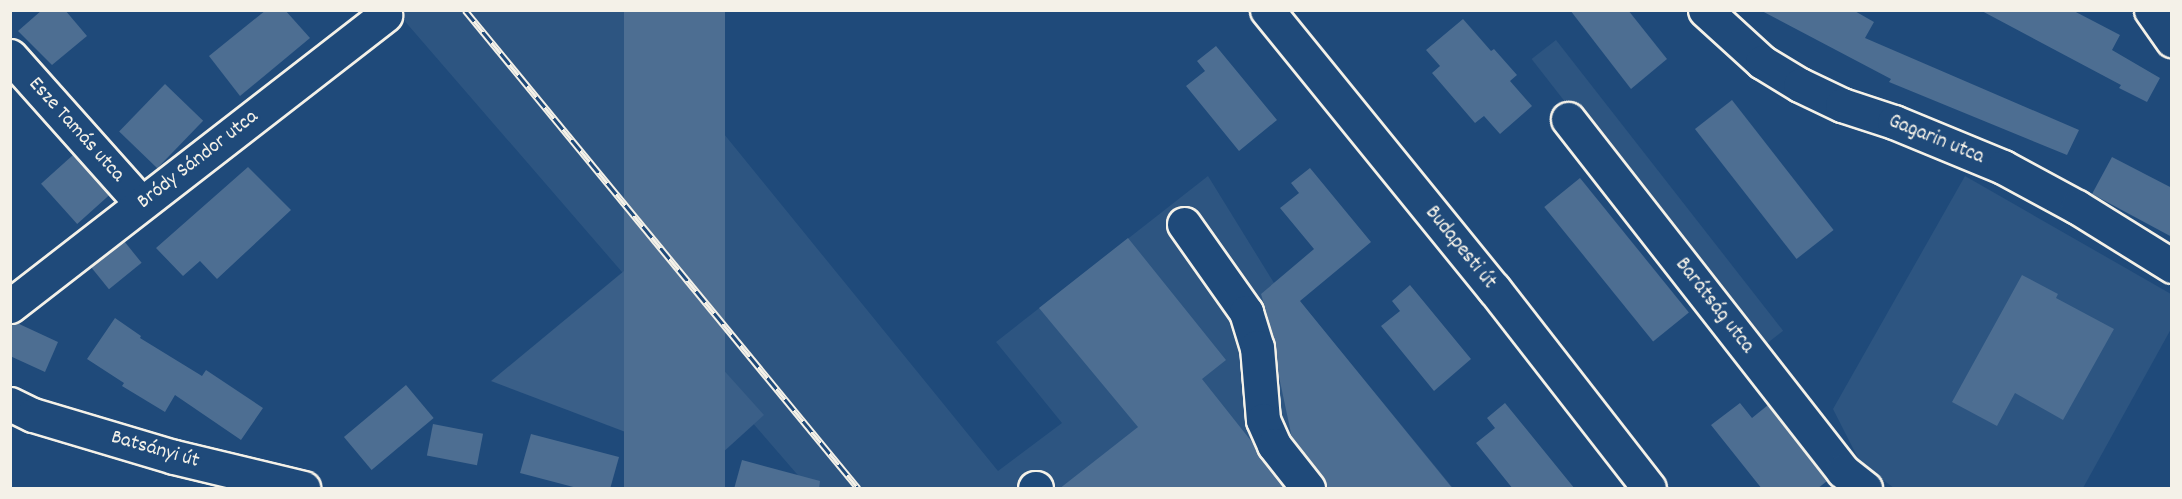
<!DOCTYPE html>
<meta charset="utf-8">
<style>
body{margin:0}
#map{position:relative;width:2182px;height:499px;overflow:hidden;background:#1f4a7a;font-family:Dekko,sans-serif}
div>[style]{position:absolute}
.built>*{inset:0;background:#2d5581;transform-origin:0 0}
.green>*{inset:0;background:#3a5f88}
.building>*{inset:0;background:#4d6e92;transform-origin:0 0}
.roads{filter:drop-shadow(2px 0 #f4f1e8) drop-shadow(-2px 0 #f4f1e8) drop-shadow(0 2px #f4f1e8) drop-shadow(0 -2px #f4f1e8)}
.minor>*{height:33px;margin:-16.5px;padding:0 16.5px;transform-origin:16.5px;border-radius:16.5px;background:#1f4a7a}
.major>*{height:33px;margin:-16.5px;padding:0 16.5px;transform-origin:16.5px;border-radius:16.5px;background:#1f4a7a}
.rail>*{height:7px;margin-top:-3.5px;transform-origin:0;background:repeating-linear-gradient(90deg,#1f4a7a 0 14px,#f4f1e8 0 28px);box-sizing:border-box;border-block:2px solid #f4f1e8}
span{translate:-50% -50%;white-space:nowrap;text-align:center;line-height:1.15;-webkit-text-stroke:4.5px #1f4a7a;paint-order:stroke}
.street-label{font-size:21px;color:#f4f1e8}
.frame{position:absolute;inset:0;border:12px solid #f4f1e8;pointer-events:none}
</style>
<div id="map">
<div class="built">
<i style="clip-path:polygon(396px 11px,624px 11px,998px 471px,1062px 423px,996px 342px,1208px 176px,1274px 283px,1281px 278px,1453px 488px,809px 488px)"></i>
<i style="left:1556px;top:40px;width:369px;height:31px;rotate:52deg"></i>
<i style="clip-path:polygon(1965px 176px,2171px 294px,2171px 329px,2083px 488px,1894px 488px,1861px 464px,1833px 409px)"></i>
</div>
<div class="green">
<i style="clip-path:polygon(630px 266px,764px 415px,710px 464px,491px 381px)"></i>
</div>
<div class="building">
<i style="clip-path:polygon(42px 10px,65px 10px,87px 36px,52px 65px,18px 31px)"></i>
<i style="clip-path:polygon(266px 10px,285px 10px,310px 38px,240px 96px,209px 56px)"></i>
<i style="left:624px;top:10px;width:101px;height:594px"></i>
<i style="clip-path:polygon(1570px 10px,1628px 10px,1667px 59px,1631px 89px)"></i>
<i style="clip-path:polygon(1760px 10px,1853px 10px,1874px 22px,1865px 38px,2079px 130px,2067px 155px,1889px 82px,1891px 79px)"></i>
<i style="clip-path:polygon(1980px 10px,2072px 10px,2120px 35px,2112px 50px,2160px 78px,2147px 102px,2119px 88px,2121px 85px)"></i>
<i style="clip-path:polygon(1463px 19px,1491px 51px,1494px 49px,1517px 75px,1510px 81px,1532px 106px,1500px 134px,1484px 116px,1475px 123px,1432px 73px,1440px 66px,1426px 50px)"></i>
<i style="clip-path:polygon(1216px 46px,1277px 120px,1239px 151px,1186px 86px,1205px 71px,1197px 61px)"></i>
<i style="left:165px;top:84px;width:53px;height:66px;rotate:44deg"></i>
<i style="left:1732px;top:100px;width:165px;height:47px;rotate:52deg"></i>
<i style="left:73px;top:155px;width:54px;height:43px;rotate:48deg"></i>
<i style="clip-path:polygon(2112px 157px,2172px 188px,2172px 237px,2092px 194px)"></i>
<i style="clip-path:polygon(248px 167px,291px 210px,217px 279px,200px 261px,183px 276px,156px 248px)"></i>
<i style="clip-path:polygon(1310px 168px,1371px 242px,1300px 301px,1453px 489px,1326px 489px,1323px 476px,1292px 438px,1278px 372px,1275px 342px,1261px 294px,1314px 249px,1280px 208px,1299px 193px,1291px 183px)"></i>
<i style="left:1580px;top:178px;width:173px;height:46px;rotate:51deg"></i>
<i style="clip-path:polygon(1128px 238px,1226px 360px,1202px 379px,1252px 442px,1259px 457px,1284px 489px,1059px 489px,1138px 427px,1039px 308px)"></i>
<i style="left:124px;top:241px;width:28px;height:42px;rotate:51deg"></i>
<i style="clip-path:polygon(2022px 275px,2058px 294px,2056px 298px,2114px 329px,2063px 420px,2015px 393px,1997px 426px,1952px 402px)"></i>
<i style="clip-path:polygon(1410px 285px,1471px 359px,1434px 391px,1381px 326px,1400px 311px,1392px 301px)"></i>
<i style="clip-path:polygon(115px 318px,141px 336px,140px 338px,202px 376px,206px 370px,263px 408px,241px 440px,175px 395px,165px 412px,122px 386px,124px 383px,87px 359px)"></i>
<i style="clip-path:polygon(17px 323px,58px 342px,45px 372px,10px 356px,10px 324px)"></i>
<i style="left:406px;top:385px;width:43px;height:81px;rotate:50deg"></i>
<i style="clip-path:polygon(1505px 403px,1575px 489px,1513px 489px,1476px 443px,1495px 428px,1487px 418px)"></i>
<i style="clip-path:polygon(1740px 403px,1752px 418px,1768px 405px,1827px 481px,1817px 489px,1762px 489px,1711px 425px)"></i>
<i style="left:433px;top:424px;width:51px;height:32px;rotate:11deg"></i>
<i style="clip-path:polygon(531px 434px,619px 457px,610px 489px,581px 489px,520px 473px)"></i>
<i style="clip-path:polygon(742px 460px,820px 481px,819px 489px,734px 489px)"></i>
</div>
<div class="roads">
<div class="minor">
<i style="left:1705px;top:10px;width:77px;rotate:42.4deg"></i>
<i style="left:1762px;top:62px;width:44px;rotate:31.2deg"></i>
<i style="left:1800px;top:85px;width:47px;rotate:25.5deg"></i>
<i style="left:1842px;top:105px;width:55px;rotate:18.1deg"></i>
<i style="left:1894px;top:122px;width:118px;rotate:22.4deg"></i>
<i style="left:2003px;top:167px;width:84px;rotate:28.4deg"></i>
<i style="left:2077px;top:207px;width:112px;rotate:31.8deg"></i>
<i style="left:2151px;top:10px;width:37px;rotate:55deg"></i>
<i style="left:10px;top:56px;width:197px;rotate:48.3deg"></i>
<i style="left:1568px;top:119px;width:447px;rotate:52deg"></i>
<i style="left:1843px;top:471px;width:28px;rotate:38deg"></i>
<i style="left:1184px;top:224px;width:108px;rotate:54.8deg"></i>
<i style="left:1246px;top:312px;width:37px;rotate:73deg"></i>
<i style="left:1257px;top:347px;width:73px;rotate:85.3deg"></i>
<i style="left:1263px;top:420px;width:27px;rotate:66deg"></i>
<i style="left:1274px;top:445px;width:55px;rotate:51.7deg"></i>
<i style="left:10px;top:306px;width:475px;rotate:-37.8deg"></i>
<i style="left:10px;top:404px;width:25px;rotate:26deg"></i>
<i style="left:33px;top:415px;width:147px;rotate:16.6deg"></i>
<i style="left:174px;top:457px;width:133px;rotate:13.5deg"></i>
<i style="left:1035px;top:488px;width:1px"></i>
</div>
<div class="major">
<i style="left:1267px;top:10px;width:360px;rotate:50.9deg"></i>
<i style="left:1494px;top:289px;width:252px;rotate:52.1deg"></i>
</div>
</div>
<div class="rail">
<i style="left:465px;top:10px;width:619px;rotate:50.57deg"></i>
</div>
<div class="street-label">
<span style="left:76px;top:130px;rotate:48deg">Esze Tamás utca</span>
<span style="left:1936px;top:140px;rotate:22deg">Gagarin utca</span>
<span style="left:198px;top:160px;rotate:-38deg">Bródy Sándor utca</span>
<span style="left:1460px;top:248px;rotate:51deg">Budapesti út</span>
<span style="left:1714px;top:306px;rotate:52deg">Barátság utca</span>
<span style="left:155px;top:450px;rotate:16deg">Batsányi út</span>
</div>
<div class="frame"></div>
</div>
